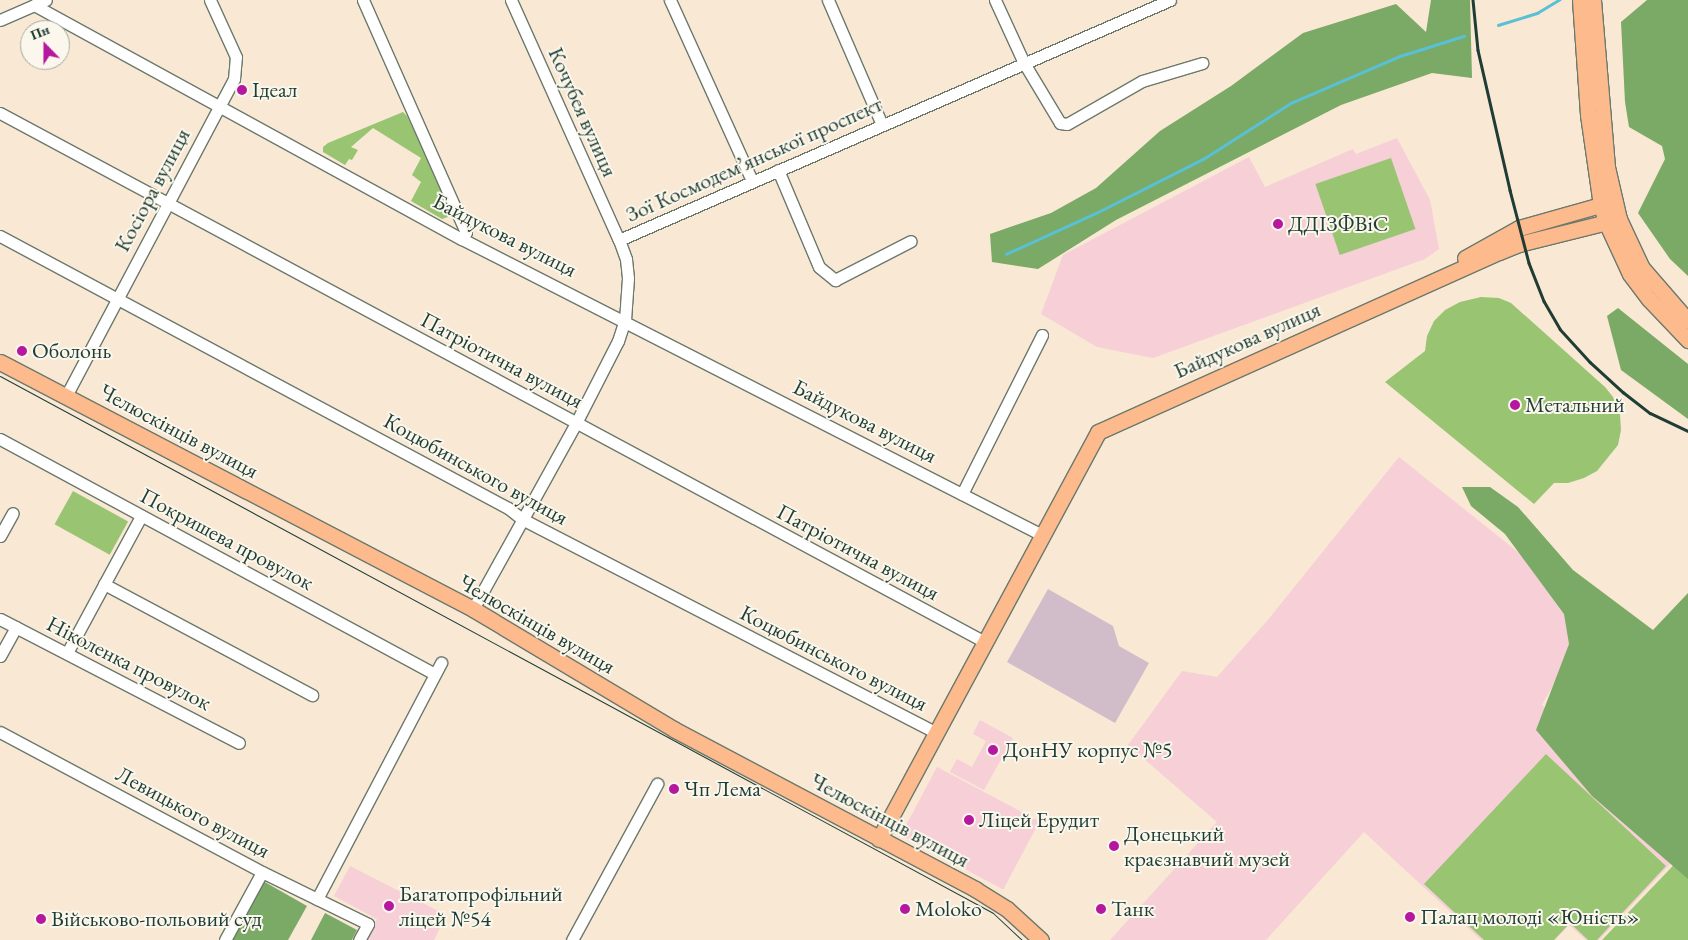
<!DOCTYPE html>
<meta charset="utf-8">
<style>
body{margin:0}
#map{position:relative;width:1688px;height:940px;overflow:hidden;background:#f8e8d4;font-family:"EB Garamond",serif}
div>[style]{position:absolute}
.built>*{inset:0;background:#f6cfd7;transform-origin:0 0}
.industrial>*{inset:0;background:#d1bdc9}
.green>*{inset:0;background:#99c573;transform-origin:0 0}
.forest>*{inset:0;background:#7aaa65}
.stream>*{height:2.5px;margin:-1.25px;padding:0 1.25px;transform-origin:1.25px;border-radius:1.25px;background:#59c0d6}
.roads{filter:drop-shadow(1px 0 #6b796c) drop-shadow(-1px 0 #6b796c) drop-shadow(0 1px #6b796c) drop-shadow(0 -1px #6b796c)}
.minor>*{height:11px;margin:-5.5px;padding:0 5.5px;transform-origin:5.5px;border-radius:5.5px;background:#fff}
.major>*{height:15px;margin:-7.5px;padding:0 7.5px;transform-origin:7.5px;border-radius:7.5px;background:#fcba8d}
.tram>*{height:1px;margin:-0.5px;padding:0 0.5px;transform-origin:0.5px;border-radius:0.5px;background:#1f3d34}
.rail>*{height:2.5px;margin:-1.25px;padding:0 1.25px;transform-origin:1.25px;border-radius:1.25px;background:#1f3d34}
.dots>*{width:14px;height:14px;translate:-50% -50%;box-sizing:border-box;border:2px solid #fbf7ec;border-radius:50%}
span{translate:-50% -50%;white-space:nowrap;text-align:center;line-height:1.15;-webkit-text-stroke:4px #fbf7ec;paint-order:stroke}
.poi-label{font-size:22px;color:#1f3d34}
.left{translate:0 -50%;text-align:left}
.street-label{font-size:22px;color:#1f3d34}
.north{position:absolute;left:20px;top:20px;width:50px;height:50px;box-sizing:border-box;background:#fbf7ec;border:1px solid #a3ada2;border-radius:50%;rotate:338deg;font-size:14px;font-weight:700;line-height:20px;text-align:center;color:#1f3d34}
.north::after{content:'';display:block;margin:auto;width:18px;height:22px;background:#b5179e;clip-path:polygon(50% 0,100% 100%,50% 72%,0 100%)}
</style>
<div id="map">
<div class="built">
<i style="clip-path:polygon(1397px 138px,1430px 200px,1439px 249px,1425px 259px,1153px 358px,1097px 347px,1041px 314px,1063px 255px,1249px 157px,1265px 187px,1353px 149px,1356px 154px)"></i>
<i style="clip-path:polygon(1399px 457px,1534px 565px,1580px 635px,1542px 705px,1688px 837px,1688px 845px,1599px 940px,1586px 940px,1569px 925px,1555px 940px,1481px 940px,1364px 832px,1266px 940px,1110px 940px,1217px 822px,1128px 745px,1182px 671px,1217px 677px,1267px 621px)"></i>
<i style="clip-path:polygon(980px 720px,1013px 738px,984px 790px,950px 772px,957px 759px,972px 767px,986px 741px,973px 734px)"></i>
<i style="left:937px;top:767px;width:116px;height:77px;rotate:28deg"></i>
<i style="clip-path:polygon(350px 866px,446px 915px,434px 940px,366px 940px,377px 919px,334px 896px)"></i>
</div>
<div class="industrial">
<i style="clip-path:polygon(1048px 589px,1113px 626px,1119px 646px,1149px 663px,1115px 723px,1007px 662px)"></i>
</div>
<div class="green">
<i style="clip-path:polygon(403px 112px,407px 116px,447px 199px,451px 211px,448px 217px,442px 219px,411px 201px,421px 182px,412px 175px,421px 158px,373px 128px,351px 147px,358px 150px,352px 160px,349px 159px,345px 165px,323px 152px,323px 147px,328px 143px)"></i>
<i style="left:1391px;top:158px;width:75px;height:80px;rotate:71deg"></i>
<i style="clip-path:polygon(1481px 297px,1499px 298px,1511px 303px,1605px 387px,1613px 397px,1620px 414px,1621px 430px,1618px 445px,1597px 471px,1584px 478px,1568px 483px,1554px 483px,1534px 504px,1385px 382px,1425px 351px,1427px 336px,1434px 321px,1445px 310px,1460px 302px)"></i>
<i style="left:73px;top:491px;width:63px;height:38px;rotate:29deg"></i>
<i style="clip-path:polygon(1546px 754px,1666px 866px,1597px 940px,1588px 940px,1570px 923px,1554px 940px,1484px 940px,1424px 884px)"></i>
<i style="clip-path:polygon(1688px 850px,1688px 940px,1602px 940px)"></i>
</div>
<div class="forest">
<i style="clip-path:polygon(1431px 0,1470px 0,1472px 78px,1432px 73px,1341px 105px,1116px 220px,1038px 269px,992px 262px,990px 234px,1051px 213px,1096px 188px,1160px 131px,1231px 86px,1303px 33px,1396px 4px,1426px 32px)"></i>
<i style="clip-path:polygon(1647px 0,1688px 0,1688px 276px,1670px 259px,1638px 213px,1665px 159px,1662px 146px,1629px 127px,1625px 102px,1621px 22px)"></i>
<i style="clip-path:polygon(1618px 308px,1688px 364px,1688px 419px,1621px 370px,1607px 316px)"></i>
<i style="clip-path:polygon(1462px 487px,1490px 487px,1518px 507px,1573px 570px,1653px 630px,1688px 593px,1688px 879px,1592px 796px,1536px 730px,1569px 644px,1564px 614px,1505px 534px,1471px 506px)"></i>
<i style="clip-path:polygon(263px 881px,307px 906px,288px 940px,230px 940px)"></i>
<i style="clip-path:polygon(325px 913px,357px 930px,352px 940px,311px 940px)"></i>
</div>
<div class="stream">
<i style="left:1498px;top:25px;width:41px;rotate:-17.1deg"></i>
<i style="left:1537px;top:13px;width:26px;rotate:-31deg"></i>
<i style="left:1006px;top:254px;width:99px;rotate:-24.5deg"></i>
<i style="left:1096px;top:213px;width:120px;rotate:-26.8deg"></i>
<i style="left:1203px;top:159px;width:104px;rotate:-32.5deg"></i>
<i style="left:1291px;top:103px;width:119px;rotate:-23.3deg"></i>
<i style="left:1400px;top:56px;width:67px;rotate:-17.4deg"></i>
</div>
<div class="roads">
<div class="minor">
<i style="left:363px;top:0;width:254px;rotate:66.1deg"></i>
<i style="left:466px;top:232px;width:8px;rotate:120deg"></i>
<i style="left:511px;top:0;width:263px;rotate:65.8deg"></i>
<i style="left:670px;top:0;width:199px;rotate:65.6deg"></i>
<i style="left:828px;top:0;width:136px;rotate:66.6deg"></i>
<i style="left:995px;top:0;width:69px;rotate:65.3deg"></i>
<i style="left:1024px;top:63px;width:70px;rotate:59deg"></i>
<i style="left:1060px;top:123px;width:7px;rotate:8deg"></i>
<i style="left:1067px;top:124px;width:86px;rotate:-29.8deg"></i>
<i style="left:1142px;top:81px;width:63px;rotate:-16.7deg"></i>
<i style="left:34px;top:5px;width:488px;rotate:28.7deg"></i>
<i style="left:462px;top:239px;width:651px;rotate:27.04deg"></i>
<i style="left:0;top:20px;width:50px;rotate:-23.5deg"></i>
<i style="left:0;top:113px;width:1118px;rotate:28.24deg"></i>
<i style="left:778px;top:170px;width:105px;rotate:67.1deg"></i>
<i style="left:819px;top:267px;width:21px;rotate:39deg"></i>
<i style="left:835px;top:280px;width:85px;rotate:-27.2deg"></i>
<i style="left:0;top:236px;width:576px;rotate:28.17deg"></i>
<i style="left:508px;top:508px;width:18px;rotate:38deg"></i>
<i style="left:522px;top:519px;width:466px;rotate:27.3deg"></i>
<i style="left:66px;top:396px;width:359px;rotate:-62.1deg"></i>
<i style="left:234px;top:79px;width:22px;rotate:-85deg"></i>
<i style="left:236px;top:57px;width:63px;rotate:-114.5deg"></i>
<i style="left:0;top:439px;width:494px;rotate:28.4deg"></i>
<i style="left:962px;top:494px;width:178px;rotate:-63.3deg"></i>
<i style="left:0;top:536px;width:26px;rotate:-61deg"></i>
<i style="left:104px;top:584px;width:236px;rotate:28.1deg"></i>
<i style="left:473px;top:609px;width:213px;rotate:-61deg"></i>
<i style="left:576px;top:423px;width:92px;rotate:-62.9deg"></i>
<i style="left:618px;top:341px;width:22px;rotate:-72deg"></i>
<i style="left:625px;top:320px;width:42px;rotate:-85.9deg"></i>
<i style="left:628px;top:278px;width:19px;rotate:-96deg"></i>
<i style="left:626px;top:259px;width:20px;rotate:-110deg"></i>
<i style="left:619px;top:240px;width:601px;rotate:-23.54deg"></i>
<i style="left:0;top:619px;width:269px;rotate:27.4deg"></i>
<i style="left:67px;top:653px;width:156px;rotate:-61.6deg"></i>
<i style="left:0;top:656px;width:33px;rotate:-61deg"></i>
<i style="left:0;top:732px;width:297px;rotate:28.1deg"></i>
<i style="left:262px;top:872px;width:118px;rotate:26.1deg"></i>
<i style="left:368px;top:924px;width:18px;rotate:119deg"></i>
<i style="left:317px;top:899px;width:267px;rotate:-62.3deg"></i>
<i style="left:225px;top:940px;width:77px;rotate:-61.4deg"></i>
<i style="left:572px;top:940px;width:178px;rotate:-61.4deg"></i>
</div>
<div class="major">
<i style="left:1580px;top:0;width:115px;rotate:86deg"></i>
<i style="left:1588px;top:115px;width:91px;rotate:81.8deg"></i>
<i style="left:1601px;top:205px;width:18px;rotate:74deg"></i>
<i style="left:1606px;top:222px;width:57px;rotate:65.2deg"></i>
<i style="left:1630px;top:274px;width:31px;rotate:53deg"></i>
<i style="left:1649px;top:299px;width:57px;rotate:46.4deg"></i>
<i style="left:1593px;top:0;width:168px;rotate:85.2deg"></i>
<i style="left:1607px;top:167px;width:53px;rotate:77deg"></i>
<i style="left:1619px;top:219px;width:54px;rotate:64.9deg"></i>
<i style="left:1642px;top:268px;width:70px;rotate:49deg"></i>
<i style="left:1465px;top:258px;width:62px;rotate:-29.1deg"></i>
<i style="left:1519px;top:228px;width:96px;rotate:-15.8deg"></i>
<i style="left:0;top:362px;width:534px;rotate:27.57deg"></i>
<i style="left:473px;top:609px;width:235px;rotate:30.9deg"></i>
<i style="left:675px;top:730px;width:340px;rotate:27.9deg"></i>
<i style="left:975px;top:889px;width:38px;rotate:32deg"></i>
<i style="left:1007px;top:909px;width:46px;rotate:42.4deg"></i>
<i style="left:879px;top:839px;width:462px;rotate:-61.7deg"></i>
<i style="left:1098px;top:432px;width:440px;rotate:-24.2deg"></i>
<i style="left:1499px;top:252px;width:22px;rotate:-22deg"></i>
<i style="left:1519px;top:244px;width:103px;rotate:-14deg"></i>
</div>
</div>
<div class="tram">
<i style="left:0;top:376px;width:1129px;rotate:28.4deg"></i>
<i style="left:993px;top:913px;width:40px;rotate:43deg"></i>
</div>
<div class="rail">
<i style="left:1473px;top:0;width:50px;rotate:84.3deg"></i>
<i style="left:1478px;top:50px;width:144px;rotate:77.1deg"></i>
<i style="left:1510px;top:190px;width:75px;rotate:75.4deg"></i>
<i style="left:1529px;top:263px;width:41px;rotate:68.5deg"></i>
<i style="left:1544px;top:301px;width:32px;rotate:60deg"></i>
<i style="left:1560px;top:329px;width:45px;rotate:47.7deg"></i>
<i style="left:1590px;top:362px;width:45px;rotate:42.3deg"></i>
<i style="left:1623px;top:392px;width:34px;rotate:38deg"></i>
<i style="left:1650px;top:413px;width:42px;rotate:25.3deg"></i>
</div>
<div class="dots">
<i style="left:242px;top:90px;background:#b5179e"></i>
<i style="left:1278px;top:224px;background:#b5179e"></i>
<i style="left:22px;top:351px;background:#b5179e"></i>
<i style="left:1515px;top:405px;background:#b5179e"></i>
<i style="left:993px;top:750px;background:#b5179e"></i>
<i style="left:674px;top:789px;background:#b5179e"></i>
<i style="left:969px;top:820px;background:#b5179e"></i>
<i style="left:1114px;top:846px;background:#b5179e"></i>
<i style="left:389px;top:906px;background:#b5179e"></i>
<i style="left:905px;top:909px;background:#b5179e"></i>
<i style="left:1101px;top:909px;background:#b5179e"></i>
<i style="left:1410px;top:917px;background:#b5179e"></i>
<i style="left:41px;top:919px;background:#b5179e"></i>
</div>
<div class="poi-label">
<span class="left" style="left:252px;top:90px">Ідеал</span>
<span class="left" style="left:1288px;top:224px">ДДІЗФВіС</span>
<span class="left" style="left:32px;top:351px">Оболонь</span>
<span class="left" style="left:1525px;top:405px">Метальний</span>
<span class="left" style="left:1003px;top:750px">ДонНУ корпус №5</span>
<span class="left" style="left:684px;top:789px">Чп Лема</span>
<span class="left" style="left:979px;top:820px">Ліцей Ерудит</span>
<span class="left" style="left:1124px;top:846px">Донецький<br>краєзнавчий музей</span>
<span class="left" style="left:399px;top:906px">Багатопрофільний<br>ліцей №54</span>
<span class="left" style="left:915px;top:909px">Moloko</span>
<span class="left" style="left:1111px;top:909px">Танк</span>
<span class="left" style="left:1420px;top:917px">Палац молоді «Юність»</span>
<span class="left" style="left:51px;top:919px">Військово-польовий суд</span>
</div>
<div class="street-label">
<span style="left:583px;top:112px;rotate:66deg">Кочубея вулиця</span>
<span style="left:754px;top:159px;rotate:-24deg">Зої Космодем’янської проспект</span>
<span style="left:152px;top:190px;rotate:-62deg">Косіора вулиця</span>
<span style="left:505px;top:235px;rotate:27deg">Байдукова вулиця</span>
<span style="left:1247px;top:340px;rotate:-24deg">Байдукова вулиця</span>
<span style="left:502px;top:360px;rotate:28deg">Патріотична вулиця</span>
<span style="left:865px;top:421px;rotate:27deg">Байдукова вулиця</span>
<span style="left:179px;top:431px;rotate:28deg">Челюскінців вулиця</span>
<span style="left:476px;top:469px;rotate:29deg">Коцюбинського вулиця</span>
<span style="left:227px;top:539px;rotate:28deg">Покришева провулок</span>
<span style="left:858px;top:552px;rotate:28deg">Патріотична вулиця</span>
<span style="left:537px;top:624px;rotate:30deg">Челюскінців вулиця</span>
<span style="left:834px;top:658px;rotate:27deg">Коцюбинського вулиця</span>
<span style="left:129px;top:663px;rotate:27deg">Ніколенка провулок</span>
<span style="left:193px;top:812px;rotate:28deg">Левицького вулиця</span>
<span style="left:890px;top:820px;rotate:28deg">Челюскінців вулиця</span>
</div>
<div class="north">Пн</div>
</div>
